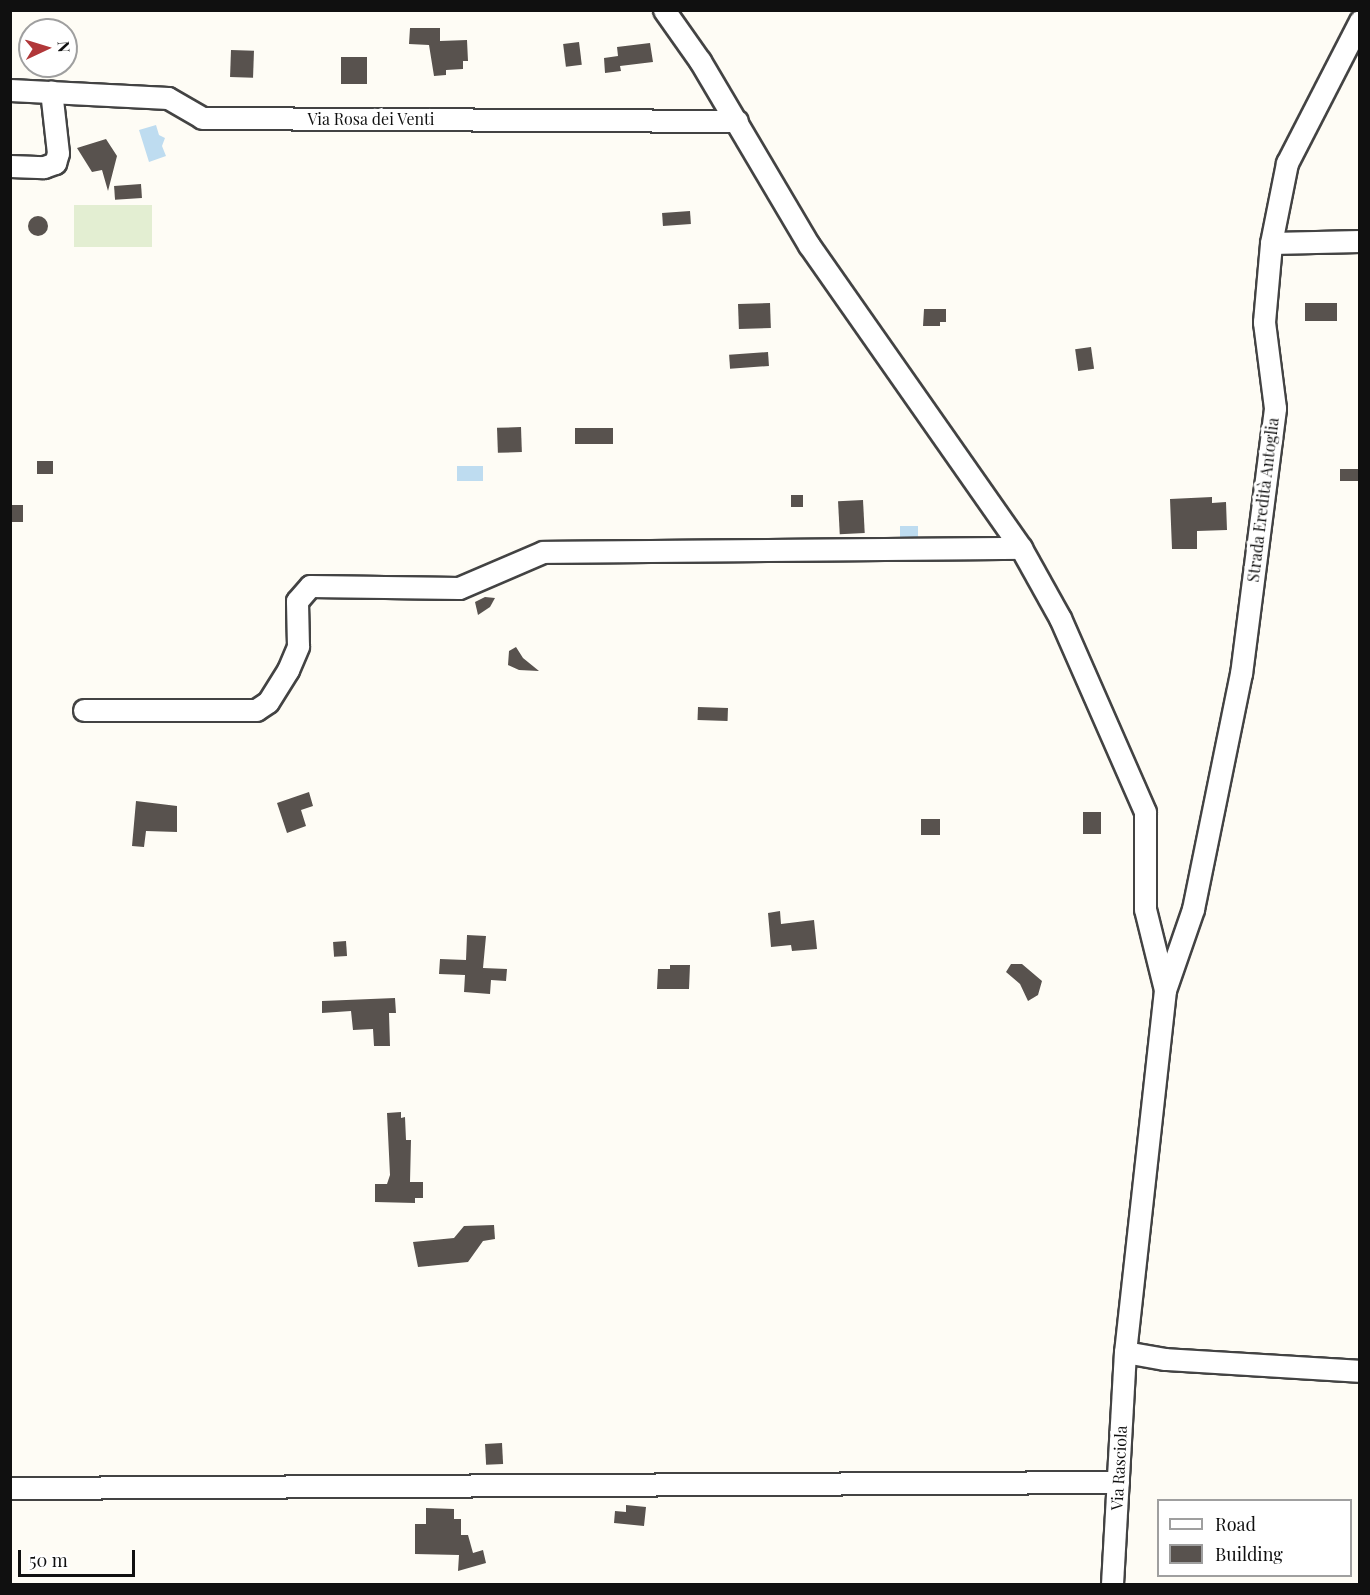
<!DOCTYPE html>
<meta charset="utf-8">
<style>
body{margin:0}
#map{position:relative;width:1370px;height:1595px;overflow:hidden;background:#fefcf5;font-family:"Playfair Display",serif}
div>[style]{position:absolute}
.pitch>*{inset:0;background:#e3eed2;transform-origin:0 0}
.water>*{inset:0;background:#bedcf0;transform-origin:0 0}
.building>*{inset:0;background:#58524e;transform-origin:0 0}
.round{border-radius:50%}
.roads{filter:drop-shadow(2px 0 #434343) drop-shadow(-2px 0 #434343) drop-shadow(0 2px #434343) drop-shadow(0 -2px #434343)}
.minor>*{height:21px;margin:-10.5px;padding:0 10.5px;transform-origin:10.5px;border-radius:10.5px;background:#fff}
span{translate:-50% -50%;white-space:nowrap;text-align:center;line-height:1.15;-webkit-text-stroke:6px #fff;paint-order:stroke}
.street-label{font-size:16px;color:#101010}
.frame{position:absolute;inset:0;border:12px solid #101010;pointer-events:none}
.legend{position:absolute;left:1157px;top:1499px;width:195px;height:78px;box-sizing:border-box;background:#fff;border:2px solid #9f9f9f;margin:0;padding:8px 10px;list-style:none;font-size:18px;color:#101010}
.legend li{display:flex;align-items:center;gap:12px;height:30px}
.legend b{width:30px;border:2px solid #9f9f9f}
.north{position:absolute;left:18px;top:18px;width:60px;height:60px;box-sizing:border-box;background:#fff;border:2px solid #9f9f9f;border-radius:50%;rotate:86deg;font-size:16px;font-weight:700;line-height:24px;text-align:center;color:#101010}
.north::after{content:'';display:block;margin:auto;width:21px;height:27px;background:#b13739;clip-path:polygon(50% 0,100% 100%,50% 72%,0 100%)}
.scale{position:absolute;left:18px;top:1550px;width:117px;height:27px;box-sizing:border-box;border:3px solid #101010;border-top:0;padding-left:8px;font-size:18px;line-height:21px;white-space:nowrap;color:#101010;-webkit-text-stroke:4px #fff;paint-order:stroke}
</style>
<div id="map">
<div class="pitch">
<i style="left:74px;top:205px;width:78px;height:42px"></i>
</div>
<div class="water">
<i style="clip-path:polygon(156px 125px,159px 135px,165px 138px,162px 146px,166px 156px,149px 162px,139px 130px)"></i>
<i style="left:483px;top:466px;width:15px;height:26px;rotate:90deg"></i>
<i style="left:900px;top:526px;width:18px;height:14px"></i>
</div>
<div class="building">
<i style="clip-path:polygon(410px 28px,440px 28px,440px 41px,467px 40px,468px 61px,463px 61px,463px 69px,446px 70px,446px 75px,434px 76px,429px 45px,409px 44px)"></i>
<i style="left:579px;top:42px;width:23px;height:16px;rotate:83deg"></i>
<i style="clip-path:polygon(650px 43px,653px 62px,620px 66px,621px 71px,605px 73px,604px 58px,618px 56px,617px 47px)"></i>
<i style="left:231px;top:50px;width:23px;height:27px;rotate:2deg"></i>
<i style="left:341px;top:57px;width:26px;height:27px"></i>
<i style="clip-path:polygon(106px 139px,117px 156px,108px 191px,102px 170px,92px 172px,77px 148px)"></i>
<i style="left:141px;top:184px;width:14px;height:27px;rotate:86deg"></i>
<i style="left:690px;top:211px;width:13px;height:28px;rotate:86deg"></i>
<i class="round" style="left:28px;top:216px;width:20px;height:20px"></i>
<i style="left:770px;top:303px;width:25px;height:32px;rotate:88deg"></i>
<i style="left:1305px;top:303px;width:32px;height:18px"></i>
<i style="clip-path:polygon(924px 309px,946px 309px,946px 322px,940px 322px,940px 326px,923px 326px)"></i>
<i style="left:1091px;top:347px;width:22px;height:16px;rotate:82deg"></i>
<i style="left:768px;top:352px;width:14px;height:39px;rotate:86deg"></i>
<i style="left:521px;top:427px;width:25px;height:24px;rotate:88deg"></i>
<i style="left:575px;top:428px;width:38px;height:16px"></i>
<i style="left:37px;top:461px;width:16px;height:13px"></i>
<i style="left:1340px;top:469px;width:19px;height:12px"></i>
<i style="left:791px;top:495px;width:12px;height:12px"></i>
<i style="clip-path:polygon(1212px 497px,1212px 503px,1226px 502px,1227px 530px,1197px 531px,1197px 549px,1172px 549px,1170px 499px)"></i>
<i style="left:863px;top:500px;width:33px;height:25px;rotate:87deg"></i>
<i style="left:10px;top:505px;width:13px;height:17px"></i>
<i style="clip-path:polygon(485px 597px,495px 598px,490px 607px,478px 615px,475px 602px)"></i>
<i style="clip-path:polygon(516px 647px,523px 658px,539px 671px,519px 670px,508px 665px,509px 651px)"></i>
<i style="left:698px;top:707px;width:30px;height:13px;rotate:2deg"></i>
<i style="clip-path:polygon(309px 792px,313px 806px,301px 810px,306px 826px,287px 833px,277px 803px)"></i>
<i style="clip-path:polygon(136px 801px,177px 806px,177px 832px,146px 831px,144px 847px,132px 846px)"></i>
<i style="left:1101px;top:812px;width:22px;height:18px;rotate:90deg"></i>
<i style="left:921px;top:819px;width:19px;height:16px"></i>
<i style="clip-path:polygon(780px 911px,781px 924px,814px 920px,817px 949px,792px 951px,791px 945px,771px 947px,768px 913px)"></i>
<i style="clip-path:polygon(467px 935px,486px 936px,483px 968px,507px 969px,506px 981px,491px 980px,490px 994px,464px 992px,465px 975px,439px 974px,440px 959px,466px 960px)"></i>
<i style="left:346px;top:941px;width:15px;height:13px;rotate:86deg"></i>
<i style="clip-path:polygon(1011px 964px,1022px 964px,1042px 981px,1038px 995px,1028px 1001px,1020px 984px,1006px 972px)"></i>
<i style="clip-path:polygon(670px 965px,690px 965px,689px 989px,657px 989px,658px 969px,670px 969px)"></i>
<i style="clip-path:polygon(395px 998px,396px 1013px,389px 1013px,390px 1046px,374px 1046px,373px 1029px,353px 1030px,351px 1011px,322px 1013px,322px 1001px)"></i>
<i style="clip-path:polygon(401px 1112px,401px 1118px,405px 1117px,406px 1140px,411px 1140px,410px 1182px,423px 1182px,423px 1198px,415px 1198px,415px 1203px,375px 1202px,375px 1184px,387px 1184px,390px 1175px,387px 1113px)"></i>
<i style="clip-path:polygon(494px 1225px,495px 1239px,483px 1241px,468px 1262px,418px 1267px,413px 1242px,454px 1238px,464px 1226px)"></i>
<i style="left:502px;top:1443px;width:21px;height:17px;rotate:87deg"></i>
<i style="clip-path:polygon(626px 1505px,646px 1507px,644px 1526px,614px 1523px,615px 1511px,626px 1512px)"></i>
<i style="clip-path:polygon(426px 1508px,454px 1509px,454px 1519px,461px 1519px,461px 1535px,468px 1535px,473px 1553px,483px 1550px,486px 1563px,458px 1571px,459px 1555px,415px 1554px,415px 1524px,426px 1524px)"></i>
</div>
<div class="roads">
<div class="minor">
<i style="left:664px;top:10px;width:62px;rotate:54.8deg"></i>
<i style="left:700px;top:61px;width:214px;rotate:59.4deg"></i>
<i style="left:809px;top:245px;width:370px;rotate:55deg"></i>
<i style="left:1021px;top:548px;width:80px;rotate:60.9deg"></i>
<i style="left:1060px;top:618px;width:212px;rotate:66.3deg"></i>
<i style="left:1145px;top:812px;width:97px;rotate:90deg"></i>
<i style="left:1145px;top:909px;width:83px;rotate:76.1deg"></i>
<i style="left:1165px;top:990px;width:364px;rotate:96.3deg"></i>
<i style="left:1125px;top:1352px;width:41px;rotate:9.9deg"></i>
<i style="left:1165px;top:1359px;width:195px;rotate:3.5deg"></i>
<i style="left:10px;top:90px;width:158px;rotate:2.9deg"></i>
<i style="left:168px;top:98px;width:39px;rotate:30deg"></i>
<i style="left:202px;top:118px;width:535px;rotate:0.32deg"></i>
<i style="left:10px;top:166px;width:34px;rotate:2deg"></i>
<i style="left:44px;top:167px;width:12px;rotate:-20deg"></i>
<i style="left:55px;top:163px;width:10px;rotate:-73deg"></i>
<i style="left:58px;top:153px;width:62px;rotate:-96.4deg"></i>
<i style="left:1271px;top:243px;width:89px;rotate:-1.3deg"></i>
<i style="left:84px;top:710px;width:172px"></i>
<i style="left:256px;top:710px;width:14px;rotate:-34deg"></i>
<i style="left:268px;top:702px;width:38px;rotate:-58deg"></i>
<i style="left:288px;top:670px;width:26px;rotate:-67deg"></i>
<i style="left:298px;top:646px;width:45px;rotate:-91.3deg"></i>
<i style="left:297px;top:601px;width:20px;rotate:-49deg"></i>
<i style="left:310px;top:586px;width:149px;rotate:0.8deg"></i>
<i style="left:459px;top:588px;width:91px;rotate:-23.2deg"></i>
<i style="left:543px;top:552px;width:478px;rotate:-0.5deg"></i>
<i style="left:1165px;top:990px;width:86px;rotate:-70.9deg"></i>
<i style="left:1193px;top:909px;width:240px;rotate:-78.5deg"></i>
<i style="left:1241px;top:674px;width:268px;rotate:-82.7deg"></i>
<i style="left:1275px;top:408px;width:87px;rotate:-97.3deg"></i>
<i style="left:1264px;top:322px;width:79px;rotate:-84.9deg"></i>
<i style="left:1271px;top:243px;width:82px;rotate:-78.7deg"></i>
<i style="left:1287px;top:163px;width:160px;rotate:-62.8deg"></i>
<i style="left:10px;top:1488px;width:1108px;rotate:-0.31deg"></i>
<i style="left:1112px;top:1584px;width:232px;rotate:-86.8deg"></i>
</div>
</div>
<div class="street-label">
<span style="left:371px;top:119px">Via Rosa dei Venti</span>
<span style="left:1263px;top:500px;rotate:-83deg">Strada Eredità Antoglia</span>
<span style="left:1119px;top:1468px;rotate:-87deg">Via Rasciola</span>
</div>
<div class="frame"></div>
<ul class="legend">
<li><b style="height:8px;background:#fff"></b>Road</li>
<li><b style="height:16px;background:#58524e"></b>Building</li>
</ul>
<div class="north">N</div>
<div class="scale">50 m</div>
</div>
